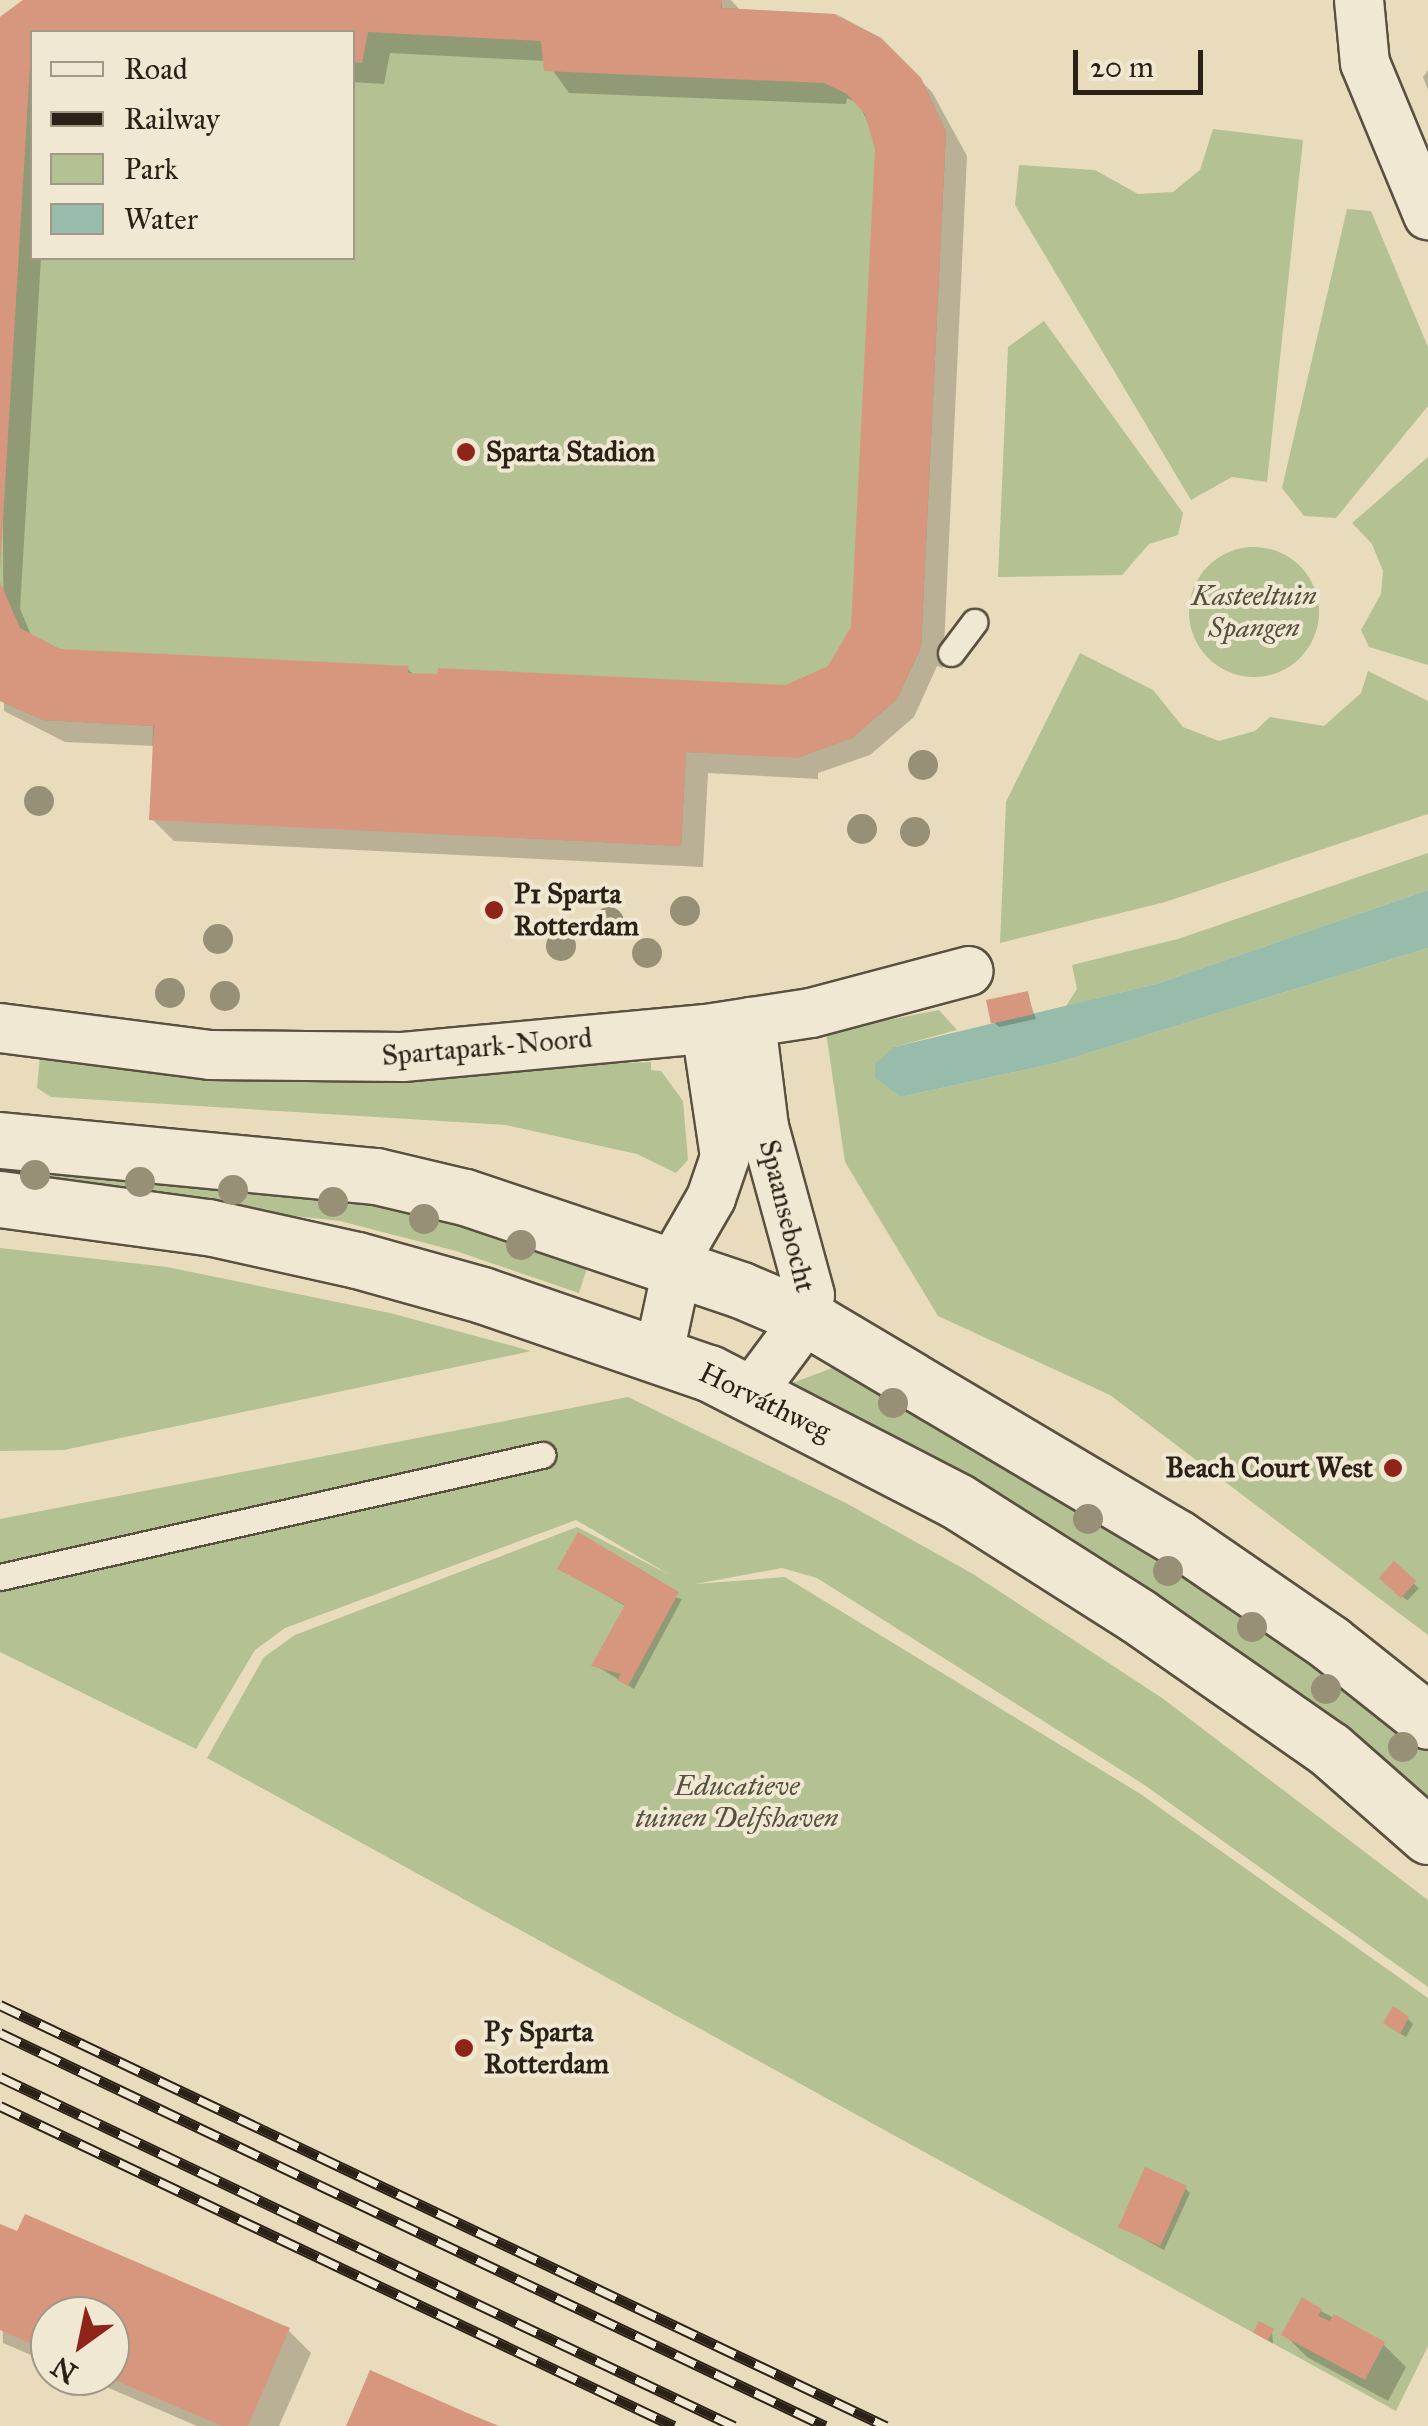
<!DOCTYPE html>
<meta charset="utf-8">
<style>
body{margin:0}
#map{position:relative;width:1428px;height:2426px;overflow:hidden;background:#e9dcbc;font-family:"IM FELL Great Primer",serif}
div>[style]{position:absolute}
.green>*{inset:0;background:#b4c192}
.round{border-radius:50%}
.water>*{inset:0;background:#98bcac}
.shadow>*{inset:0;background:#0003;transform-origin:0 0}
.building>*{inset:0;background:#d7977f;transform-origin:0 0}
.roads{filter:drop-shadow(2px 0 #5a5040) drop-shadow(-2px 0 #5a5040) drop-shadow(0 2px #5a5040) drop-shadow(0 -2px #5a5040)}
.service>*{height:25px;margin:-12.5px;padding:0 12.5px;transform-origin:12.5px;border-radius:12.5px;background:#f1e8d3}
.minor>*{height:48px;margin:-24px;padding:0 24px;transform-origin:24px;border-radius:24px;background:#f1e8d3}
.secondary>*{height:55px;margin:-27.5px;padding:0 27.5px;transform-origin:27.5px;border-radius:27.5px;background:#f1e8d3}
.rail>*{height:11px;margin-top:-5.5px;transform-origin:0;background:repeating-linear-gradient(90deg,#f1e8d3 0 22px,#2b2117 0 44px);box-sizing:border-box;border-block:2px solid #2b2117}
.trees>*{width:30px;height:30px;margin:-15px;border-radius:50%;background:#979076}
.dots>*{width:28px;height:28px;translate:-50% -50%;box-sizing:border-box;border:5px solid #f1e8d3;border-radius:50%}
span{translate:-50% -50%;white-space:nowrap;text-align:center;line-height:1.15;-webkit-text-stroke:8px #f1e8d3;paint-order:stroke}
.poi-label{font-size:28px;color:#2b2117;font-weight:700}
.left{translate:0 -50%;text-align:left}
.right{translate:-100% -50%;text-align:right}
.park-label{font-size:28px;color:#54513c;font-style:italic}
.street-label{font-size:28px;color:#2b2117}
.legend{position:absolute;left:30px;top:30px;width:325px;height:230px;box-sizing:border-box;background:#f1e8d3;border:2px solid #a29888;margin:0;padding:12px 18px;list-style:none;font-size:30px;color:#2b2117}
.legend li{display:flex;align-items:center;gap:20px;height:50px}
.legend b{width:50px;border:2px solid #a29888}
.north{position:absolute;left:30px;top:2296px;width:100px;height:100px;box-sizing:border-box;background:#f1e8d3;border:2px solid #a29888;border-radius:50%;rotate:213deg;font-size:28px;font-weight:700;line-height:40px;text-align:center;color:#2b2117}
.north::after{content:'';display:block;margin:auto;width:35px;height:45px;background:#8f2418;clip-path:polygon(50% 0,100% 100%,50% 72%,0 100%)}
.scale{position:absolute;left:1073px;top:50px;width:130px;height:45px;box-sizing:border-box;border:5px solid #2b2117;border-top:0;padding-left:12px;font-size:30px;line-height:35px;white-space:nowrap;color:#2b2117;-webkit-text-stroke:8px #f1e8d3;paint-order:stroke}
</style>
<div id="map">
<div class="green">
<i style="clip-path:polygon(evenodd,23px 0,722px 0,722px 8px,836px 14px,881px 38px,921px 78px,946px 132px,921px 647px,897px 699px,852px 738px,799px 757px,686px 752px,681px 846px,442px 834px,152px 774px,153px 726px,43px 720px,0 701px,0 17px,23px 0,32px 32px,352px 32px,352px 258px,32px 258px,32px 32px)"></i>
<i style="clip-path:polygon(1213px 129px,1303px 140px,1267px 482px,1232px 477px,1191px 500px,1015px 205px,1019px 165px,1095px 170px,1138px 194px,1173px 192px,1200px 170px)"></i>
<i style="clip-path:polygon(1347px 209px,1371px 211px,1428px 347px,1428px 406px,1336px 518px,1304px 516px,1282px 488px)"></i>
<i style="clip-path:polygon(1044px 321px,1183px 513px,1178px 535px,1149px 544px,1122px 575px,998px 577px,1008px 347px)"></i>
<i style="clip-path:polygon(1428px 457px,1428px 665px,1369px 647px,1361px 630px,1381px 594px,1383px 571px,1372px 544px,1352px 523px)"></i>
<i class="round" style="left:1189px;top:547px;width:130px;height:130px"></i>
<i style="clip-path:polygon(1080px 653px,1153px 690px,1183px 727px,1219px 741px,1255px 731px,1270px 717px,1324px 726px,1361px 693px,1368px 671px,1428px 701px,1428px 814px,1165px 902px,1000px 943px,1006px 802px)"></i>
<i style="clip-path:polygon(1428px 853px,1428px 890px,1156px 984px,1066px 1006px,1077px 989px,1072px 965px,1178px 939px)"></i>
<i style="clip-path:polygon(1428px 948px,1428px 1635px,1110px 1395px,938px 1316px,845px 1162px,826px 1032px,939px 1010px,957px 1030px,894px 1047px,901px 1097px,1056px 1063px)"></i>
<i style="clip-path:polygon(41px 1045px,425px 1071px,651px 1062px,651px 1070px,661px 1071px,683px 1101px,688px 1160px,676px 1173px,637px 1154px,506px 1125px,51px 1097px,37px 1088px)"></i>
<i style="clip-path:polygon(0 1154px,321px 1183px,593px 1250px,579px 1293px,456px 1251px,340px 1221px,0 1183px)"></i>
<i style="clip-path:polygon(0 1248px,167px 1267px,390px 1313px,531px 1351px,64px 1450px,0 1451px)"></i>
<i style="clip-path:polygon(843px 1364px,1189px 1570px,1347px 1681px,1428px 1750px,1428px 1817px,779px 1388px)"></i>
<i style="clip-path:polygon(628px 1397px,846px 1503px,973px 1574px,1162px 1698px,1428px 1900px,1428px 1987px,1143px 1784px,817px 1578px,782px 1568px,695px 1584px,785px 1577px,1139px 1793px,1428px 1998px,1428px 2346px,1396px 2411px,207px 1758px,264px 1657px,295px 1635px,577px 1527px,670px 1575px,576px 1520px,285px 1628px,255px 1650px,196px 1749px,0 1652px,0 1519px)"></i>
</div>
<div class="water">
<i style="clip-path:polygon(1428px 890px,1428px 948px,1056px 1063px,901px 1097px,875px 1077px,875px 1064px,894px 1047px,1156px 984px)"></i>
</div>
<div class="shadow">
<i style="clip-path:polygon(evenodd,29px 0,731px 0,742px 12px,879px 40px,932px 92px,967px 156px,943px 668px,937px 666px,914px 717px,870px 755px,818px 773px,818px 779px,708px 773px,703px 867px,174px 841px,152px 819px,155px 746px,65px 742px,4px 711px,0 20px,29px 0,32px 32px,352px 32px,352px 82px,384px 84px,390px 53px,546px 61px,569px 93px,846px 104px,847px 98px,859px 104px,876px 140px,854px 628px,830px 668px,792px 688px,415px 676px,408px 669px,60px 651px,32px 637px,20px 609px,41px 258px,32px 258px,32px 32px)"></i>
<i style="clip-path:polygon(1428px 70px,1428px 90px,1423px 77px)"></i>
<i style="clip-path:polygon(1027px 993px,1036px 1019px,999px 1027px,994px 1022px)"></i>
<i style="left:1394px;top:1565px;width:34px;height:17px;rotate:43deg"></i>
<i style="clip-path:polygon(560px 1569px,682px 1599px,634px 1689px,595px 1665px,627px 1607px)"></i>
<i style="clip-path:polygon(1408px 2019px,1413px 2024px,1406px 2037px,1391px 2028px)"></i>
<i style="clip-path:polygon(1185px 2188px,1190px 2193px,1164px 2250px,1118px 2225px)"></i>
<i style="clip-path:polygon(0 2227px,288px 2330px,311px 2353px,279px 2426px,197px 2426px,81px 2376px,110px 2376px,110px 2316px,50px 2316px,50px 2363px,3px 2343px)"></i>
<i style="clip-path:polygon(1321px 2311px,1383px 2344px,1406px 2367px,1388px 2401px,1307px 2357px,1284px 2334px)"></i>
<i style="clip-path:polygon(1272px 2331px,1273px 2344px,1256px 2332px)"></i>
</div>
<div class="building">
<i style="clip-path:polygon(23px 0,722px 0,721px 8px,834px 14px,881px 38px,921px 78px,946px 132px,921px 647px,897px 699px,852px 738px,797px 758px,686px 752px,681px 846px,149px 820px,154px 726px,43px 720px,0 701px,0 582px,20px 628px,60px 649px,409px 666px,408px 673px,437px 674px,438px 668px,786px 685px,828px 666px,851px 627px,875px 149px,865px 114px,847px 94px,824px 83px,544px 71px,541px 41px,368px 32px,362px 63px,352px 62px,352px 32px,32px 32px,0 570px,0 17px)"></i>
<i style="left:1028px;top:991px;width:24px;height:43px;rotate:78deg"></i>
<i style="clip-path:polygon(578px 1532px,679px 1592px,628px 1686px,617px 1680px,621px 1674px,591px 1666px,625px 1605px,557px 1569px)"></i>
<i style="left:1394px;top:1561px;width:30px;height:23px;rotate:42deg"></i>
<i style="clip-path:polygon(1393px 2006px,1409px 2017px,1400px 2034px,1383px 2023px)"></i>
<i style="left:1145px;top:2167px;width:46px;height:66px;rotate:24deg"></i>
<i style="clip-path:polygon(25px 2214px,290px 2328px,248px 2426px,222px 2426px,110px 2378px,110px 2316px,50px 2316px,50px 2352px,0 2330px,0 2224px,17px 2231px)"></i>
<i style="clip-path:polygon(1302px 2297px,1322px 2309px,1318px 2316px,1330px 2321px,1334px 2314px,1385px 2342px,1365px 2380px,1281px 2335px)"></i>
<i style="left:1259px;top:2321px;width:17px;height:13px;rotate:28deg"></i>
<i style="clip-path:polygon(370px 2370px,465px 2412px,499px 2426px,346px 2426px)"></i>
</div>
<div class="roads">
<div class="service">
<i style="left:951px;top:653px;width:39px;rotate:-53deg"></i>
<i style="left:0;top:1577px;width:556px;rotate:-12.69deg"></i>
</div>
<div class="minor">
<i style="left:1359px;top:0;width:63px;rotate:84.6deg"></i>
<i style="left:1365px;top:63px;width:165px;rotate:67.5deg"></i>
<i style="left:0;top:1028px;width:212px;rotate:7.3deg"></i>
<i style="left:210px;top:1055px;width:193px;rotate:0.6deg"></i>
<i style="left:403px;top:1057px;width:304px;rotate:-5.3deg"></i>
<i style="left:706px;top:1029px;width:106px;rotate:-8.7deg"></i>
<i style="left:811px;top:1013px;width:163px;rotate:-14.9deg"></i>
<i style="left:659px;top:1353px;width:105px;rotate:-77.9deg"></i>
<i style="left:681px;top:1250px;width:60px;rotate:-60deg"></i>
<i style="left:711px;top:1198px;width:43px;rotate:-71.1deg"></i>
<i style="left:725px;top:1157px;width:129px;rotate:-98.4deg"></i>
<i style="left:751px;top:1393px;width:94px;rotate:-53.3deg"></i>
<i style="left:807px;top:1318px;width:23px;rotate:-83deg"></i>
<i style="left:810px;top:1295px;width:174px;rotate:-105.3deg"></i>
<i style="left:764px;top:1127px;width:106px;rotate:-97.1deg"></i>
</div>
<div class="secondary">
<i style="left:0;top:1140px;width:378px;rotate:5.5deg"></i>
<i style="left:376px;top:1176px;width:91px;rotate:13.3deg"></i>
<i style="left:465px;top:1197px;width:291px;rotate:18.6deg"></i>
<i style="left:741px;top:1290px;width:72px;rotate:23deg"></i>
<i style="left:807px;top:1318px;width:429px;rotate:30.7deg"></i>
<i style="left:1176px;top:1537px;width:187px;rotate:34.5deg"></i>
<i style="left:1330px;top:1643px;width:125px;rotate:38.5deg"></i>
<i style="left:0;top:1199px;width:210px;rotate:7.7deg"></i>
<i style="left:208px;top:1227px;width:153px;rotate:12.5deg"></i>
<i style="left:357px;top:1260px;width:130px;rotate:15.6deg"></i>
<i style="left:482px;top:1295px;width:240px;rotate:19deg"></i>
<i style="left:709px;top:1373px;width:279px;rotate:27.3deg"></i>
<i style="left:957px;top:1501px;width:214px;rotate:32.4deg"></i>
<i style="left:1138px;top:1616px;width:233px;rotate:34.9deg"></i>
<i style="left:1329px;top:1749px;width:132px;rotate:41.3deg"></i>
</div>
</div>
<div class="rail">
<i style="left:0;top:2005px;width:981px;rotate:25.42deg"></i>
<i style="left:0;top:2033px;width:914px;rotate:25.47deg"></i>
<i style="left:0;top:2077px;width:813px;rotate:25.43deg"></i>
<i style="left:0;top:2106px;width:746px;rotate:25.4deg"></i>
</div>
<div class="trees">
<i style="left:923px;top:765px"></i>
<i style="left:39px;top:801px"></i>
<i style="left:862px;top:829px"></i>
<i style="left:915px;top:832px"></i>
<i style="left:685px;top:911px"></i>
<i style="left:609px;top:922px"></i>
<i style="left:218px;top:939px"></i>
<i style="left:561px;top:946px"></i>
<i style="left:647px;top:953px"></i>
<i style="left:170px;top:993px"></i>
<i style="left:225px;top:996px"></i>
<i style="left:35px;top:1175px"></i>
<i style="left:140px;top:1182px"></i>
<i style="left:233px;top:1190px"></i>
<i style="left:333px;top:1202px"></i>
<i style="left:424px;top:1219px"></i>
<i style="left:521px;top:1245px"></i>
<i style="left:893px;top:1403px"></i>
<i style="left:1088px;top:1519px"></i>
<i style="left:1168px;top:1571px"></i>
<i style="left:1252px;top:1627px"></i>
<i style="left:1326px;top:1689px"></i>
<i style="left:1403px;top:1747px"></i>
</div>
<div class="dots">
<i style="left:466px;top:452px;background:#8f2418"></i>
<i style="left:494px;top:910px;background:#8f2418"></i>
<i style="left:1393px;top:1468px;background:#8f2418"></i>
<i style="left:464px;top:2048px;background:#8f2418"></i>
</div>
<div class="poi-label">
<span class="left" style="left:486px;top:452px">Sparta Stadion</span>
<span class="left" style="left:514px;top:910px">P1 Sparta<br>Rotterdam</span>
<span class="right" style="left:1373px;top:1468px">Beach Court West</span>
<span class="left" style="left:484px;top:2048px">P5 Sparta<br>Rotterdam</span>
</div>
<div class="park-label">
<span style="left:1254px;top:612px">Kasteeltuin<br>Spangen</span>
<span style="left:737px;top:1802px">Educatieve<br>tuinen Delfshaven</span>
</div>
<div class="street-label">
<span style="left:487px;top:1047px;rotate:-5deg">Spartapark-Noord</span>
<span style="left:787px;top:1216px;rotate:76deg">Spaansebocht</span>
<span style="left:765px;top:1402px;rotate:26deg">Horváthweg</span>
</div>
<ul class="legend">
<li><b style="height:12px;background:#f1e8d3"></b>Road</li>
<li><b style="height:12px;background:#2b2117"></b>Railway</li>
<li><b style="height:28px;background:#b4c192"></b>Park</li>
<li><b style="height:28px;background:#98bcac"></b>Water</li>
</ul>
<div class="north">N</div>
<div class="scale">20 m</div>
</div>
